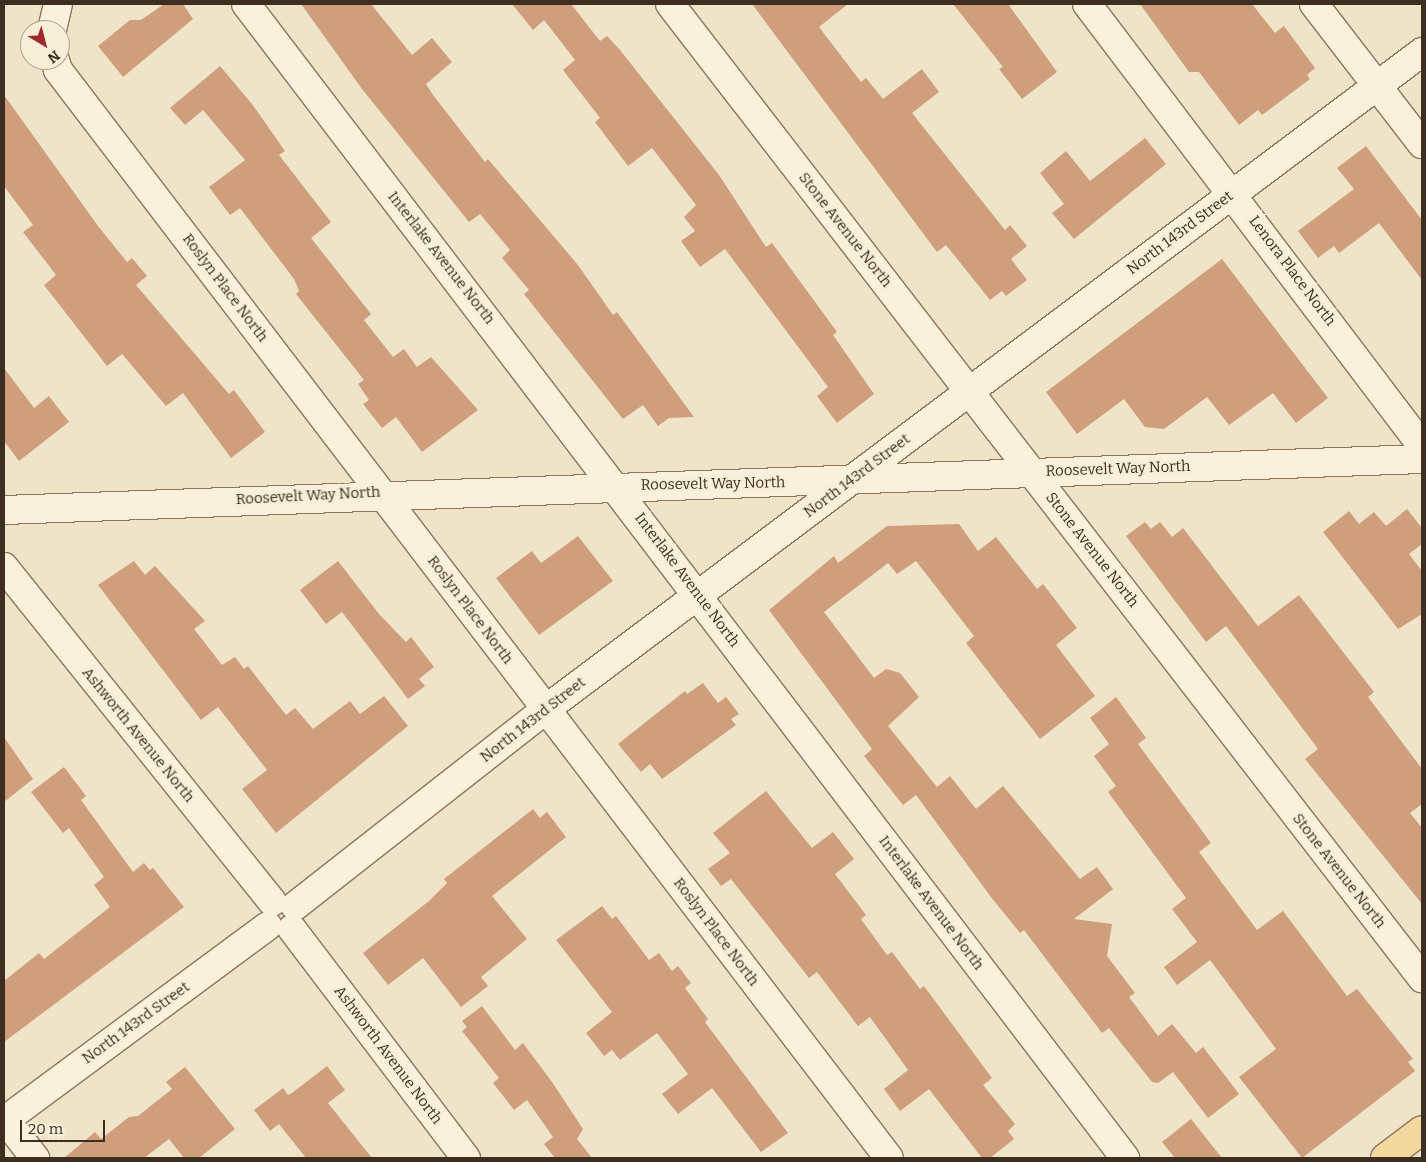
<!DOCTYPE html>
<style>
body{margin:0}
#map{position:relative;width:1426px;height:1162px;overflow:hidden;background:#f0e4c8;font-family:Bitter,serif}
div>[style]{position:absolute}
.building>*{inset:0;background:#cf9f7d}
.roads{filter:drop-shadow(1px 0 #8d765c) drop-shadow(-1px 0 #8d765c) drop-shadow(0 1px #8d765c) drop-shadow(0 -1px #8d765c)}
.minor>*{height:28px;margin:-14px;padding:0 14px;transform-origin:14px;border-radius:14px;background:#faf1dc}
.major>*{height:28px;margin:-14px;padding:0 14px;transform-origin:14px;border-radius:14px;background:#f3d9a0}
span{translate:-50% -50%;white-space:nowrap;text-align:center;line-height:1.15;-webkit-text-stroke:5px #f7eed8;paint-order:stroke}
.street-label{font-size:15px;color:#3d2e20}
.frame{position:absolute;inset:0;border:5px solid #3d2e20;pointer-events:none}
.north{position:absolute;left:20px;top:20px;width:50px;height:50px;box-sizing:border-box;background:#f7eed8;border:1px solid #ada18e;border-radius:50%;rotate:143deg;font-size:14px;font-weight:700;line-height:20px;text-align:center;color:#3d2e20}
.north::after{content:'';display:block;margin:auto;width:18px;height:22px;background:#9e2a2b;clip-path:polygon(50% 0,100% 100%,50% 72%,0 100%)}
.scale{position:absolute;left:20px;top:1120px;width:85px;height:22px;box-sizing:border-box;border:2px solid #3d2e20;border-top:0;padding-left:6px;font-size:15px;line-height:18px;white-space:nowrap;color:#3d2e20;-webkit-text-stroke:4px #f7eed8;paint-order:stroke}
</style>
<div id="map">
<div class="building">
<i style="clip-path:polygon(164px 4px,183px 4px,193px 19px,123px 77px,98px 46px,130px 20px,141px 20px)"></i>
<i style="clip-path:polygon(301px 4px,371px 4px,412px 55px,432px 38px,452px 62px,426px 84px,433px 95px,485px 162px,488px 159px,578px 265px,613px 315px,617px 312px,694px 417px,669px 418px,658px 426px,643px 405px,623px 419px,524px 294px,529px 290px,502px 258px,510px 250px,480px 214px,469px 222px,362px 89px)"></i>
<i style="clip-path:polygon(512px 4px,571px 4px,600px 41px,607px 36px,620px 50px,719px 175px,766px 247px,772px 243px,837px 332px,833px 335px,874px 394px,837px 423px,817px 396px,828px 387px,725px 249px,700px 267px,681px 241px,695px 231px,684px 217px,696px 205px,652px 148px,628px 166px,595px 122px,600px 118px,563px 70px,575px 60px,544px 20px,533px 30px)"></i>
<i style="clip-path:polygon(752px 4px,848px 4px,819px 27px,861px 82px,866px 78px,883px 99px,922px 69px,939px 92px,912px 113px,1005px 230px,1010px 225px,1027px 246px,1011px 259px,1027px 280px,1006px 296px,1002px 291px,990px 300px,946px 245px,937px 252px)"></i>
<i style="clip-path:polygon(953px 4px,1008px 4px,1057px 72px,1022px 99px,999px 69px,1003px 67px)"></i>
<i style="clip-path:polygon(1140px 4px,1252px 4px,1275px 33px,1284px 26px,1315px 68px,1307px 75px,1310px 79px,1262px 115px,1258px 110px,1239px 125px,1199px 72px,1189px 72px)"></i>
<i style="clip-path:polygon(220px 66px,252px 104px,285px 151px,279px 155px,331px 222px,311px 238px,371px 314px,364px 320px,393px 357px,404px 349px,417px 367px,431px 357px,478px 410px,422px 452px,396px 417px,382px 428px,363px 404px,369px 400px,358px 384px,364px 380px,296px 294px,299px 291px,294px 279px,240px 208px,230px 215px,209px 187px,245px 160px,203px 110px,185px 125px,170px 108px)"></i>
<i style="clip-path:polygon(4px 95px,98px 226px,127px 262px,132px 258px,147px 276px,136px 285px,229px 394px,234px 390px,265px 432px,231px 458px,183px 393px,166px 406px,122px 354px,107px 366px,44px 285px,56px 275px,23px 232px,33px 225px,4px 186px)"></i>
<i style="clip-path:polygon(1145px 138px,1166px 164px,1074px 239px,1052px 213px,1064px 204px,1040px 173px,1066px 151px,1090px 181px)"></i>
<i style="clip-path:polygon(1366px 146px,1422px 220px,1422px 280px,1379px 223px,1339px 253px,1334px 246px,1318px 258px,1298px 231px,1354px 189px,1337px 168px)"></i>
<i style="clip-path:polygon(1222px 259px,1328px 398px,1296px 423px,1273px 393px,1229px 425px,1207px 397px,1164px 429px,1145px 427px,1124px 399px,1077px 434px,1046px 392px)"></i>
<i style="clip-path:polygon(4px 368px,34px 408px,49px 396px,69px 422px,19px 461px,4px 441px)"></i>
<i style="clip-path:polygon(1407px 509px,1422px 528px,1422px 544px,1409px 554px,1422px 571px,1422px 614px,1398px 629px,1323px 532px,1349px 511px,1359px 524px,1374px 512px,1386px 526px)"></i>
<i style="clip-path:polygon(1145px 522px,1151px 529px,1160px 522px,1172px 537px,1183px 528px,1258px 626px,1299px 595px,1374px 692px,1368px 697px,1422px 769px,1422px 804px,1410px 813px,1422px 828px,1422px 904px,1305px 759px,1318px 749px,1226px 626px,1206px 642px,1126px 536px)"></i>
<i style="clip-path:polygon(959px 524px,978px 551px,996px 537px,1037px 589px,1043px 584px,1077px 628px,1056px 645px,1095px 696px,1040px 739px,966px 643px,974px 636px,916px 561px,897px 574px,888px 563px,824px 612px,874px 678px,886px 669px,900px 673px,919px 697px,888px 726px,937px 787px,950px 776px,976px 809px,1003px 786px,1080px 879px,1097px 867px,1113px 889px,1074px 919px,1112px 924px,1107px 956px,1135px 993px,1129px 997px,1158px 1036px,1172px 1024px,1196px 1053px,1203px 1047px,1239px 1094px,1208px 1118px,1173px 1072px,1158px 1083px,1152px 1082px,1109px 1028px,1102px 1033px,1024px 930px,1020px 933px,991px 897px,916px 795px,903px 805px,864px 756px,872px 749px,769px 610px,834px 556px,838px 563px,887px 526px)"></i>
<i style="clip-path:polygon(578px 536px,613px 581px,539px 635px,496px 578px,532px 551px,541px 563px)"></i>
<i style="clip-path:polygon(134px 561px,145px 575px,155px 566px,205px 621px,194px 629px,222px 665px,235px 657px,244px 669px,248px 666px,286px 715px,295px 708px,313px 729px,350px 701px,360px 714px,384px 696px,408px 726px,276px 833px,242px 789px,267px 770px,218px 707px,201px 720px,98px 585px)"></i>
<i style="clip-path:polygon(338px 561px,379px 614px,406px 642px,411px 637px,434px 667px,419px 679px,425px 686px,408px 699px,342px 612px,326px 624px,300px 590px)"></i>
<i style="clip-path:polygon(703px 683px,718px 703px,726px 697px,739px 714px,731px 719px,736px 725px,662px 779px,650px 764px,641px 772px,618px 744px,685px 691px,687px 694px)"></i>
<i style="clip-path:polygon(1116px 697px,1146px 738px,1138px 744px,1211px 843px,1199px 852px,1257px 930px,1283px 911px,1347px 996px,1357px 989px,1413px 1059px,1408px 1062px,1415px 1071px,1302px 1158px,1239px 1077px,1276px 1049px,1210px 960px,1177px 985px,1164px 967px,1197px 942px,1172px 909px,1186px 898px,1108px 792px,1116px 786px,1094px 756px,1109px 744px,1090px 718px)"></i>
<i style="clip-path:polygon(4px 737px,33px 779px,4px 802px)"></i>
<i style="clip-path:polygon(64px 767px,86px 796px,81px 800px,133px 872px,144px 863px,150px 870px,153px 868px,184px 907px,4px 1042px,4px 981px,39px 953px,44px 959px,110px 907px,94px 885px,104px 877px,69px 828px,63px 833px,31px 792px)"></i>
<i style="clip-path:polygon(766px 791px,812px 848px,833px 832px,854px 859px,835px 874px,866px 915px,861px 919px,887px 955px,892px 952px,920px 989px,924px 986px,992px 1078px,983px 1085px,1015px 1124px,1008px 1131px,1014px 1139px,990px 1158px,982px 1158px,929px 1089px,900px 1111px,884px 1089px,908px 1070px,870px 1017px,858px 1026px,817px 972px,809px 978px,731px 879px,721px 886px,708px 869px,730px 853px,713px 833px)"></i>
<i style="clip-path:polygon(533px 809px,540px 818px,547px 812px,566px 837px,492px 896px,527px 939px,481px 977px,488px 986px,461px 1007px,423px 958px,388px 985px,363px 953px,429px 901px,447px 883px,444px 879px)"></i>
<i style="clip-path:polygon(602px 906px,612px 919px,616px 916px,649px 960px,659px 953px,672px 971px,678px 966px,691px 983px,685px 988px,708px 1019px,705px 1022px,788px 1133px,761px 1152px,712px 1088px,678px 1114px,662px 1094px,688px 1074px,657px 1033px,620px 1060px,612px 1050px,604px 1056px,586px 1033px,612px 1012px,556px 940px)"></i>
<i style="clip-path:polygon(482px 1006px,515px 1050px,523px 1043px,552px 1082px,583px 1129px,577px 1139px,592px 1158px,555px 1158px,544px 1144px,553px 1137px,527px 1100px,514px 1110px,493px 1083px,499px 1078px,462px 1031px,467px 1027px,462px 1021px)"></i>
<i style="clip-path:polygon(327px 1066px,345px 1090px,328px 1103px,372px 1158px,306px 1158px,279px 1124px,270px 1131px,254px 1110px,283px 1088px,288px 1095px,292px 1093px)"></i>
<i style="clip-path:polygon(185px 1067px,235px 1129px,199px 1158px,184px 1158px,169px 1139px,144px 1158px,64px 1158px,95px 1132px,101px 1139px,129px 1117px,138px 1116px,172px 1089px,166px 1082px)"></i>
<i style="clip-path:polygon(1191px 1119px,1222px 1158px,1175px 1158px,1162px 1142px)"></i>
</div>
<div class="roads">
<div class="minor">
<i style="left:246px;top:4px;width:1451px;rotate:52.7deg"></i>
<i style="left:670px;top:4px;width:1231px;rotate:52.33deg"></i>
<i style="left:1087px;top:4px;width:555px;rotate:52.84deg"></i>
<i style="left:1314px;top:4px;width:177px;rotate:52.4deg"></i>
<i style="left:52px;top:30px;width:27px;rotate:-77deg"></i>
<i style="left:55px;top:60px;width:10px;rotate:73deg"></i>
<i style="left:58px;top:70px;width:1369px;rotate:52.63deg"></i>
<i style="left:4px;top:510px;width:1419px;rotate:-2.06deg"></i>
<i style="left:4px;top:567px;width:429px;rotate:51.3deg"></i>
<i style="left:295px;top:906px;width:319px;rotate:-38.1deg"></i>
<i style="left:546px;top:709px;width:1095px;rotate:-36.87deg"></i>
<i style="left:292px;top:929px;width:288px;rotate:52.8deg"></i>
<i style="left:4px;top:1118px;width:51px;rotate:52.2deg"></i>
<i style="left:4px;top:1121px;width:328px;rotate:-36.5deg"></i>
</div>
<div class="major">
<i style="left:1385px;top:1158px;width:46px;rotate:-37.1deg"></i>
</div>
</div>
<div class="street-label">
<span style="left:845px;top:230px;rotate:52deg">Stone Avenue North</span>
<span style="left:1180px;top:233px;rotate:-37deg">North 143rd Street</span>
<span style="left:441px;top:258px;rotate:52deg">Interlake Avenue North</span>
<span style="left:1292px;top:271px;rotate:53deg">Lenora Place North</span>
<span style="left:225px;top:288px;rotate:53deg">Roslyn Place North</span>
<span style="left:1118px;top:469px;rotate:-2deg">Roosevelt Way North</span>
<span style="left:857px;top:476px;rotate:-37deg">North 143rd Street</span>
<span style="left:713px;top:484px;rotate:-1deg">Roosevelt Way North</span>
<span style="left:308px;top:496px;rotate:-3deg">Roosevelt Way North</span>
<span style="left:1092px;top:550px;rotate:52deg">Stone Avenue North</span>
<span style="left:687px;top:580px;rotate:53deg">Interlake Avenue North</span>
<span style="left:470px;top:610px;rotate:53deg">Roslyn Place North</span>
<span style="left:533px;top:720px;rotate:-38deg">North 143rd Street</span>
<span style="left:138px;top:735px;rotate:51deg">Ashworth Avenue North</span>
<span style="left:1339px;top:871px;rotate:52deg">Stone Avenue North</span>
<span style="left:931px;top:903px;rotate:53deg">Interlake Avenue North</span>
<span style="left:716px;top:932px;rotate:53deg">Roslyn Place North</span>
<span style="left:136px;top:1023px;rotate:-36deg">North 143rd Street</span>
<span style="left:388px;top:1055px;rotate:53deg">Ashworth Avenue North</span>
</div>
<div class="frame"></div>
<div class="north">N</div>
<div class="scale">20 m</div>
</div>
